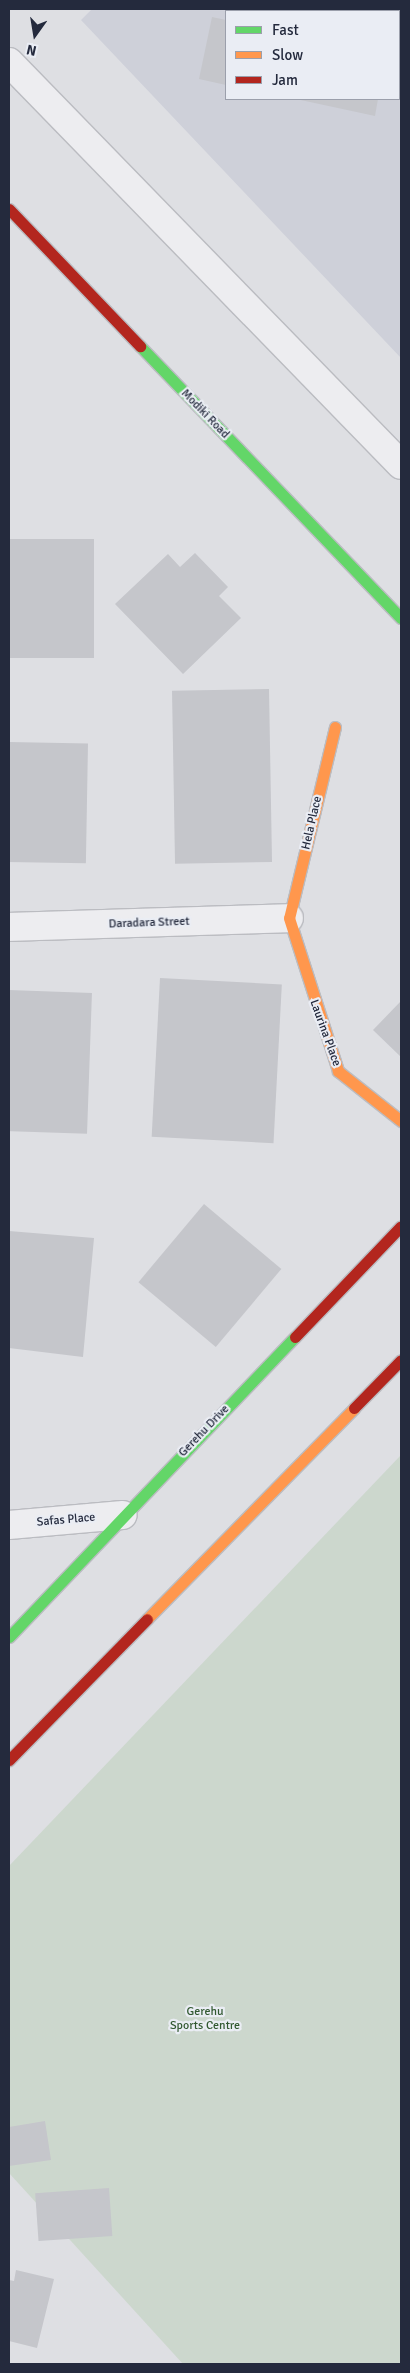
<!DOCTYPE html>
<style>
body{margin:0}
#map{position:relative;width:410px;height:2373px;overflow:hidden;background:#dedfe3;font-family:Signika,sans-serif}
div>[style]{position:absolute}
.built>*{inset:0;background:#ced0d9}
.green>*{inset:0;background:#ccd7cd}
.building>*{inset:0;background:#c5c6cb;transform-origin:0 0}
.roads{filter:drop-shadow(1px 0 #bbbcc1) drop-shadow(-1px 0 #bbbcc1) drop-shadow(0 1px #bbbcc1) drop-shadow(0 -1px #bbbcc1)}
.street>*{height:28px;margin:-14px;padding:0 14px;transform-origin:14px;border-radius:14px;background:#ededf0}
.fast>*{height:11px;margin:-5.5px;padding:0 5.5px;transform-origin:5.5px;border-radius:5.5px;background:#63d668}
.slow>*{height:11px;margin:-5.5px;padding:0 5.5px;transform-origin:5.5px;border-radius:5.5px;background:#ff974d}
.jam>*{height:11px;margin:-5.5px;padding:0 5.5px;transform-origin:5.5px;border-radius:5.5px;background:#b3261e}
span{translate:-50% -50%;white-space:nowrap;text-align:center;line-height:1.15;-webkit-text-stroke:4.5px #eaedf4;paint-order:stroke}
.street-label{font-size:12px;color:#242a3d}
.park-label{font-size:12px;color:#325931}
.frame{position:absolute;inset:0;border:10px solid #242a3d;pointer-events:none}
.legend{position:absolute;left:225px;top:10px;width:175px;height:90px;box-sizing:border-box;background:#eaedf4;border:1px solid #9b9fab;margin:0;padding:6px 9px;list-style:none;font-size:15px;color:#242a3d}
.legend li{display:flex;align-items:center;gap:10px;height:25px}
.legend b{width:25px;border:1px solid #9b9fab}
.north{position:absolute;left:10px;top:10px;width:50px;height:50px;-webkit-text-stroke:4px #eaedf4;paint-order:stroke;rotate:193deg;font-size:14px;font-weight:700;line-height:20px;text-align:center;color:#242a3d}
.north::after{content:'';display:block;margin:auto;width:18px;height:22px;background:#242a3d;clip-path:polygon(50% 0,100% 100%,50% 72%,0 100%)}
</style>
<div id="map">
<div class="built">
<i style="clip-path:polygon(evenodd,92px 9px,401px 9px,401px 358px,81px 20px,92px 9px,226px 11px,399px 11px,399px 99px,226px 99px,226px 11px)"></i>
</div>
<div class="green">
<i style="clip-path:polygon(401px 1455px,401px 2364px,183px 2364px,9px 2173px,9px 1866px)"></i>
</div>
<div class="building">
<i style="clip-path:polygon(212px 17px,226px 20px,226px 85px,199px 79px)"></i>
<i style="clip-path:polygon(296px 99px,378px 99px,375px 116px)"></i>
<i style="left:94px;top:539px;width:119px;height:85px;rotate:90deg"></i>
<i style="clip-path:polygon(195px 553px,228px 587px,219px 596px,241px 618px,183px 674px,115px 604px,168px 554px,180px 567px)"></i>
<i style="left:269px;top:689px;width:173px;height:97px;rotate:89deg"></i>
<i style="left:9px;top:742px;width:79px;height:120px;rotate:1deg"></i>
<i style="left:160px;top:978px;width:122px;height:159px;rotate:3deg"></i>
<i style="left:9px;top:990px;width:83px;height:141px;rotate:2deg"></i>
<i style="clip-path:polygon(401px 1001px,401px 1057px,373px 1030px)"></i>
<i style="left:204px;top:1204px;width:101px;height:102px;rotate:40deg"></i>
<i style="clip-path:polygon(9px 1231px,94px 1238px,83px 1357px,9px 1348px)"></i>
<i style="clip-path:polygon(45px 2121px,51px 2160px,9px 2166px,9px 2127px)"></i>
<i style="left:109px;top:2188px;width:48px;height:74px;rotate:86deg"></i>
<i style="clip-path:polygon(16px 2270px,54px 2279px,37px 2348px,9px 2341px,9px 2280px,14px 2281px)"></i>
</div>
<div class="roads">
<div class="street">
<i style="left:9px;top:62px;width:562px;rotate:45.79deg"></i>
<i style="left:9px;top:927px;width:280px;rotate:-1.8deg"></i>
<i style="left:9px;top:1525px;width:114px;rotate:-5deg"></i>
</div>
<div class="fast">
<i style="left:140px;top:346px;width:377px;rotate:46.2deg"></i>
<i style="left:9px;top:1637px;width:414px;rotate:-46.4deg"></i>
</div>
<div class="slow">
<i style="left:335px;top:727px;width:196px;rotate:103.5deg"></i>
<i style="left:289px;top:918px;width:161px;rotate:72.2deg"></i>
<i style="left:338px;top:1071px;width:80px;rotate:38.4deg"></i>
<i style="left:147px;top:1619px;width:296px;rotate:-45.5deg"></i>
</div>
<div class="jam">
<i style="left:9px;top:209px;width:190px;rotate:46.3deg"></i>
<i style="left:295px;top:1337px;width:153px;rotate:-46.3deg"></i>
<i style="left:354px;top:1408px;width:67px;rotate:-45.6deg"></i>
<i style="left:9px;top:1760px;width:197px;rotate:-45.6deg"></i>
</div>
</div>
<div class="street-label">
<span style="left:205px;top:414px;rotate:46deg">Modiki Road</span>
<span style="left:312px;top:823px;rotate:-77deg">Hela Place</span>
<span style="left:149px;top:923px;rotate:-2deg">Daradara Street</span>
<span style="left:325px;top:1033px;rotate:70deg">Laurina Place</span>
<span style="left:204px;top:1431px;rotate:-46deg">Gerehu Drive</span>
<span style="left:66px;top:1520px;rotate:-5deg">Safas Place</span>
</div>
<div class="park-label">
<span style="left:205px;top:2019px">Gerehu<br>Sports Centre</span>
</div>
<div class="frame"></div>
<ul class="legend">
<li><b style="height:6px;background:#63d668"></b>Fast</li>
<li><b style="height:6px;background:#ff974d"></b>Slow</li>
<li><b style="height:6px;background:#b3261e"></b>Jam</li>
</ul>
<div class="north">N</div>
</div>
